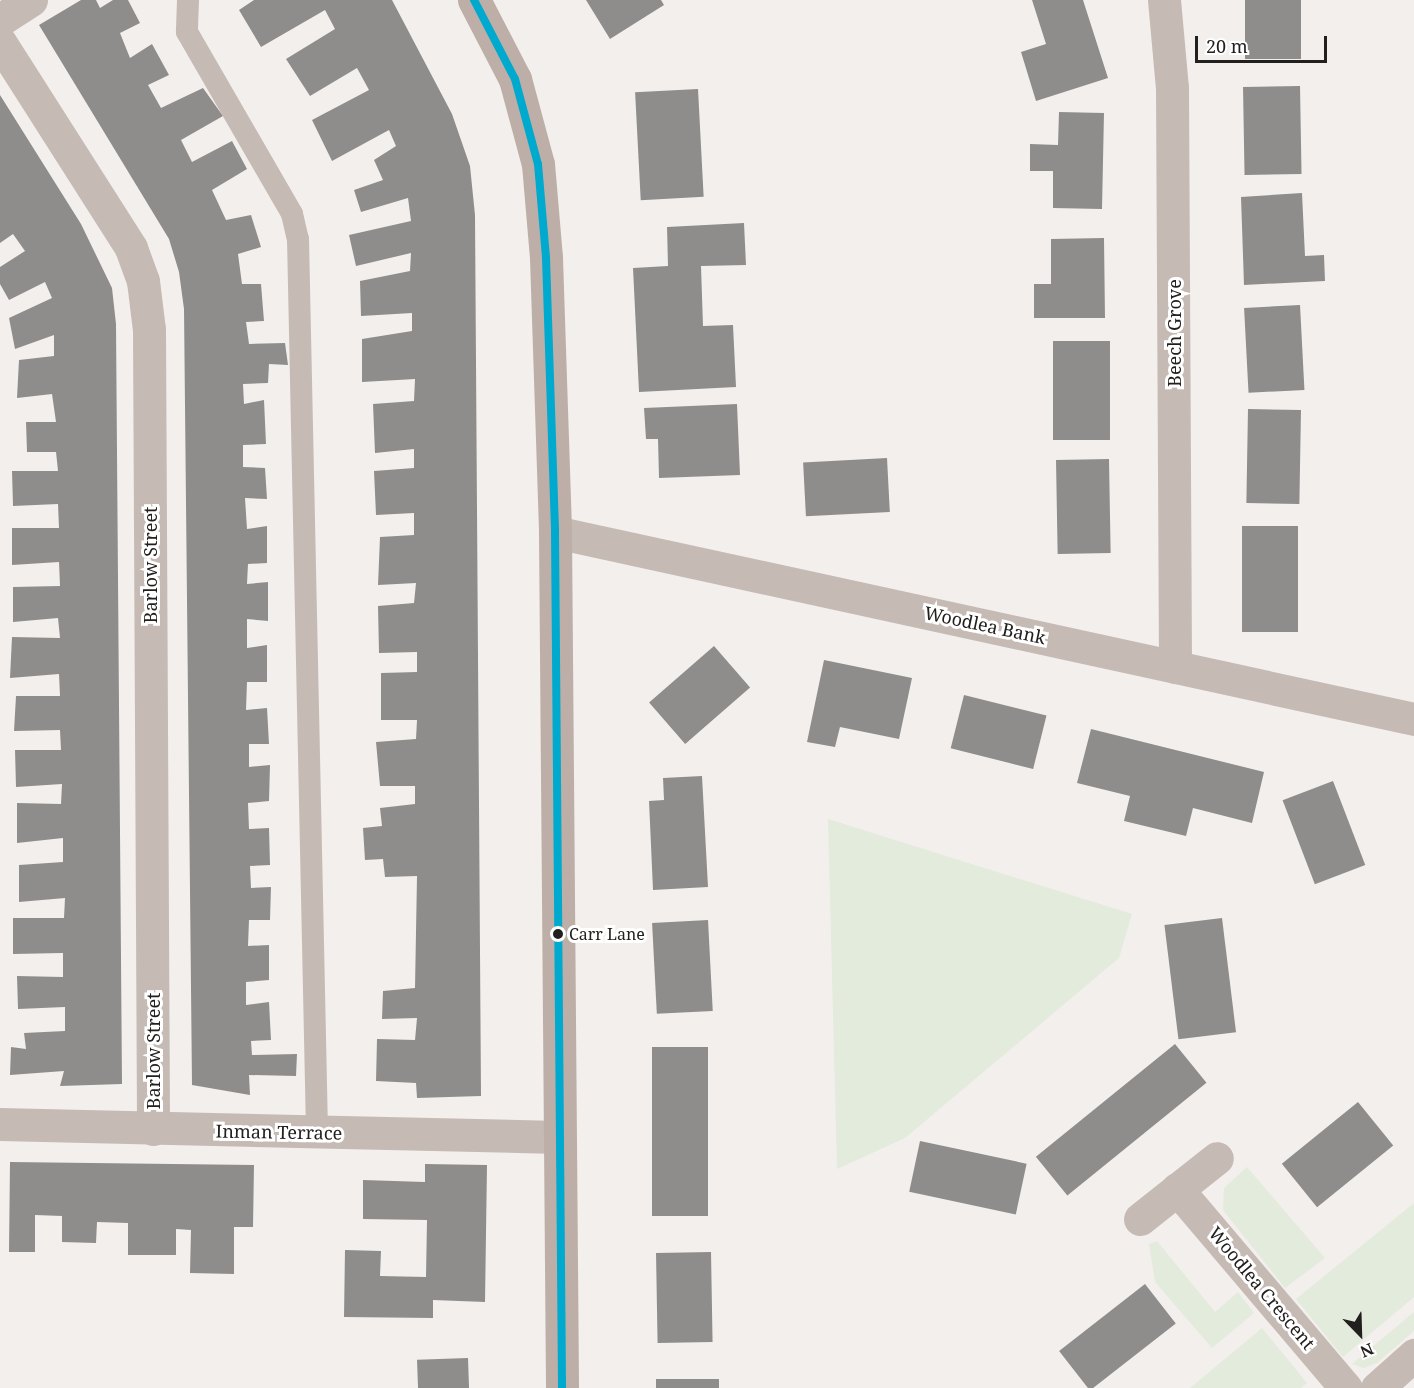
<!DOCTYPE html>
<style>
body{margin:0}
#map{position:relative;width:1414px;height:1388px;overflow:hidden;background:#f3efed;font-family:"Noto Serif",serif}
div>[style]{position:absolute}
.green>*{inset:0;background:#e3ebdc}
.building>*{inset:0;background:#8f8d8b;transform-origin:0 0}
.lane>*{height:22px;margin:-11px;padding:0 11px;transform-origin:11px;border-radius:11px;background:#c6bab4}
.street>*{height:33px;margin:-16.5px;padding:0 16.5px;transform-origin:16.5px;border-radius:16.5px;background:#c6bab4}
.secondary>*{height:33px;margin:-16.5px;padding:0 16.5px;transform-origin:16.5px;border-radius:16.5px;background:#bdafa7}
.bus-1>*{height:8px;margin:-4px;padding:0 4px;transform-origin:4px;border-radius:4px;background:#00a9ce}
.dots>*{width:16px;height:16px;translate:-50% -50%;box-sizing:border-box;border:3px solid #fff;border-radius:50%}
span{translate:-50% -50%;white-space:nowrap;text-align:center;line-height:1.15;-webkit-text-stroke:6px #fff;paint-order:stroke}
.bus-label{font-size:16px;color:#22201f}
.left{translate:0 -50%;text-align:left}
.street-label{font-size:18px;color:#22201f}
.north{position:absolute;left:1330px;top:1304px;width:60px;height:60px;-webkit-text-stroke:4px #fff;paint-order:stroke;rotate:157deg;font-size:16px;font-weight:700;line-height:24px;text-align:center;color:#22201f}
.north::after{content:'';display:block;margin:auto;width:21px;height:27px;background:#22201f;clip-path:polygon(50% 0,100% 100%,50% 72%,0 100%)}
.scale{position:absolute;left:1195px;top:36px;width:132px;height:27px;box-sizing:border-box;border:3px solid #22201f;border-top:0;padding-left:8px;font-size:18px;line-height:21px;white-space:nowrap;color:#22201f;-webkit-text-stroke:4px #fff;paint-order:stroke}
</style>
<div id="map">
<div class="green">
<i style="clip-path:polygon(828px 819px,1132px 914px,1119px 958px,905px 1138px,837px 1169px)"></i>
<i style="clip-path:polygon(1247px 1167px,1325px 1258px,1285px 1288px,1223px 1210px,1224px 1188px)"></i>
<i style="clip-path:polygon(1414px 1203px,1414px 1297px,1343px 1357px,1296px 1299px)"></i>
<i style="clip-path:polygon(1157px 1241px,1215px 1312px,1238px 1292px,1254px 1313px,1212px 1348px,1155px 1282px,1149px 1244px)"></i>
<i style="clip-path:polygon(1414px 1312px,1414px 1331px,1377px 1363px,1364px 1368px,1352px 1364px)"></i>
<i style="clip-path:polygon(1262px 1328px,1307px 1383px,1301px 1388px,1190px 1388px)"></i>
</div>
<div class="building">
<i style="clip-path:polygon(81px 0,96px 0,100px 8px,113px 0,128px 0,140px 23px,120px 33px,130px 58px,152px 44px,169px 75px,148px 85px,161px 108px,203px 88px,223px 116px,181px 140px,192px 162px,232px 141px,247px 169px,212px 190px,226px 220px,251px 215px,261px 247px,238px 254px,242px 284px,261px 284px,264px 321px,246px 322px,249px 344px,285px 343px,288px 365px,269px 364px,268px 383px,243px 384px,244px 404px,264px 400px,266px 444px,243px 445px,243px 467px,265px 468px,267px 499px,245px 498px,247px 529px,267px 526px,267px 563px,248px 564px,247px 584px,268px 582px,268px 621px,247px 619px,247px 648px,267px 645px,267px 682px,247px 682px,246px 710px,267px 708px,269px 744px,249px 744px,249px 767px,270px 765px,269px 801px,248px 803px,249px 829px,269px 828px,270px 865px,250px 866px,251px 888px,271px 887px,270px 920px,249px 920px,248px 946px,269px 945px,269px 980px,246px 982px,246px 1005px,269px 1002px,271px 1040px,251px 1041px,252px 1055px,297px 1054px,296px 1076px,249px 1075px,250px 1095px,192px 1085px,184px 309px,179px 272px,169px 239px,39px 25px)"></i>
<i style="clip-path:polygon(254px 0,392px 0,452px 114px,470px 166px,475px 215px,481px 1096px,417px 1098px,416px 1083px,376px 1081px,377px 1039px,415px 1040px,417px 1018px,382px 1019px,383px 991px,415px 988px,417px 876px,385px 877px,383px 859px,365px 860px,363px 828px,382px 826px,380px 808px,415px 804px,415px 786px,380px 786px,376px 742px,416px 739px,417px 720px,381px 720px,381px 673px,417px 672px,417px 652px,379px 653px,378px 606px,414px 603px,416px 583px,378px 585px,380px 537px,414px 535px,414px 513px,376px 515px,374px 471px,414px 468px,414px 449px,375px 453px,373px 404px,414px 401px,415px 379px,362px 382px,362px 339px,412px 331px,412px 313px,361px 316px,360px 281px,410px 271px,411px 253px,356px 266px,349px 235px,411px 221px,408px 198px,361px 212px,354px 190px,383px 180px,374px 160px,396px 146px,389px 130px,332px 161px,312px 120px,369px 90px,357px 68px,310px 96px,286px 59px,335px 29px,325px 10px,261px 47px,239px 10px)"></i>
<i style="clip-path:polygon(586px 0,661px 0,664px 5px,610px 39px)"></i>
<i style="clip-path:polygon(1032px 0,1083px 0,1108px 78px,1036px 101px,1021px 52px,1046px 44px)"></i>
<i style="left:1245px;top:0;width:56px;height:59px"></i>
<i style="left:1300px;top:86px;width:88px;height:57px;rotate:89deg"></i>
<i style="left:698px;top:89px;width:108px;height:63px;rotate:87deg"></i>
<i style="clip-path:polygon(0 95px,81px 224px,112px 288px,116px 324px,122px 1084px,60px 1086px,64px 1071px,10px 1075px,11px 1047px,26px 1049px,24px 1033px,65px 1031px,65px 1007px,18px 1009px,17px 976px,63px 977px,63px 953px,13px 954px,13px 918px,64px 918px,65px 898px,19px 902px,19px 865px,63px 862px,63px 838px,17px 843px,17px 803px,61px 804px,62px 784px,16px 787px,15px 750px,61px 750px,60px 730px,14px 731px,16px 696px,60px 696px,59px 674px,10px 678px,12px 637px,60px 638px,58px 618px,13px 622px,13px 587px,60px 586px,59px 562px,12px 565px,12px 528px,59px 528px,58px 504px,13px 506px,12px 471px,58px 471px,56px 452px,27px 452px,26px 422px,56px 422px,52px 394px,17px 398px,19px 360px,54px 356px,54px 335px,15px 349px,9px 318px,52px 298px,45px 282px,9px 300px,0 284px,0 267px,25px 251px,13px 234px,0 243px)"></i>
<i style="clip-path:polygon(1059px 112px,1104px 113px,1102px 209px,1053px 208px,1053px 171px,1030px 171px,1030px 144px,1058px 145px)"></i>
<i style="clip-path:polygon(1302px 193px,1305px 256px,1324px 255px,1325px 281px,1244px 285px,1241px 197px)"></i>
<i style="clip-path:polygon(744px 223px,746px 265px,701px 266px,703px 326px,733px 325px,736px 387px,639px 392px,633px 268px,668px 266px,667px 227px)"></i>
<i style="clip-path:polygon(1104px 238px,1105px 318px,1034px 318px,1034px 284px,1051px 284px,1051px 239px)"></i>
<i style="left:1300px;top:305px;width:85px;height:56px;rotate:87deg"></i>
<i style="left:1053px;top:341px;width:57px;height:99px"></i>
<i style="clip-path:polygon(737px 404px,740px 475px,659px 478px,658px 439px,646px 439px,644px 408px)"></i>
<i style="left:1248px;top:409px;width:53px;height:94px;rotate:1deg"></i>
<i style="left:887px;top:458px;width:54px;height:84px;rotate:87deg"></i>
<i style="left:1109px;top:459px;width:94px;height:53px;rotate:89deg"></i>
<i style="left:1242px;top:526px;width:56px;height:106px"></i>
<i style="left:714px;top:646px;width:55px;height:86px;rotate:49deg"></i>
<i style="clip-path:polygon(824px 660px,912px 678px,899px 739px,840px 727px,835px 747px,807px 742px)"></i>
<i style="left:964px;top:695px;width:85px;height:55px;rotate:14deg"></i>
<i style="clip-path:polygon(1091px 729px,1264px 772px,1252px 823px,1193px 808px,1186px 836px,1124px 821px,1130px 796px,1077px 783px)"></i>
<i style="clip-path:polygon(702px 776px,708px 887px,653px 890px,649px 801px,664px 800px,663px 778px)"></i>
<i style="left:1333px;top:781px;width:90px;height:54px;rotate:69deg"></i>
<i style="left:1222px;top:918px;width:115px;height:58px;rotate:83deg"></i>
<i style="left:708px;top:920px;width:91px;height:56px;rotate:87deg"></i>
<i style="left:1175px;top:1044px;width:50px;height:179px;rotate:51deg"></i>
<i style="left:652px;top:1047px;width:56px;height:169px"></i>
<i style="left:1358px;top:1102px;width:56px;height:98px;rotate:51deg"></i>
<i style="left:920px;top:1141px;width:109px;height:52px;rotate:12deg"></i>
<i style="clip-path:polygon(10px 1162px,254px 1165px,253px 1227px,234px 1227px,234px 1274px,190px 1273px,191px 1230px,176px 1229px,176px 1255px,128px 1255px,128px 1223px,97px 1222px,96px 1243px,62px 1242px,62px 1216px,35px 1215px,35px 1252px,9px 1252px)"></i>
<i style="clip-path:polygon(425px 1164px,487px 1165px,485px 1302px,433px 1300px,433px 1318px,344px 1317px,345px 1250px,381px 1251px,380px 1276px,426px 1277px,427px 1220px,363px 1219px,363px 1180px,425px 1182px)"></i>
<i style="left:711px;top:1252px;width:90px;height:55px;rotate:89deg"></i>
<i style="left:1145px;top:1284px;width:50px;height:109px;rotate:52deg"></i>
<i style="left:468px;top:1358px;width:30px;height:51px;rotate:88deg"></i>
<i style="left:719px;top:1379px;width:9px;height:63px;rotate:90deg"></i>
</div>
<div class="lane">
<i style="left:188px;top:0;width:32px;rotate:92deg"></i>
<i style="left:187px;top:32px;width:210px;rotate:60deg"></i>
<i style="left:292px;top:214px;width:26px;rotate:77deg"></i>
<i style="left:298px;top:239px;width:894px;rotate:88.78deg"></i>
</div>
<div class="street">
<i style="left:1164px;top:0;width:88px;rotate:84.8deg"></i>
<i style="left:1172px;top:88px;width:579px;rotate:89.7deg"></i>
<i style="left:0;top:20px;width:37px;rotate:-33deg"></i>
<i style="left:0;top:42px;width:244px;rotate:57.5deg"></i>
<i style="left:131px;top:248px;width:35px;rotate:70deg"></i>
<i style="left:143px;top:281px;width:49px;rotate:83deg"></i>
<i style="left:149px;top:330px;width:799px;rotate:89.71deg"></i>
<i style="left:555px;top:532px;width:879px;rotate:12.28deg"></i>
<i style="left:0;top:1124px;width:559px;rotate:1.33deg"></i>
<i style="left:1177px;top:1189px;width:261px;rotate:49.7deg"></i>
<i style="left:1140px;top:1219px;width:98px;rotate:-38.4deg"></i>
<i style="left:1377px;top:1388px;width:50px;rotate:-41.7deg"></i>
</div>
<div class="secondary">
<i style="left:474px;top:0;width:89px;rotate:62.6deg"></i>
<i style="left:515px;top:79px;width:88px;rotate:74.9deg"></i>
<i style="left:538px;top:164px;width:94px;rotate:85.1deg"></i>
<i style="left:546px;top:258px;width:274px;rotate:88.1deg"></i>
<i style="left:555px;top:532px;width:856px;rotate:89.53deg"></i>
</div>
<div class="bus-1">
<i style="left:474px;top:0;width:89px;rotate:62.6deg"></i>
<i style="left:515px;top:79px;width:88px;rotate:74.9deg"></i>
<i style="left:538px;top:164px;width:94px;rotate:85.1deg"></i>
<i style="left:546px;top:258px;width:274px;rotate:88.1deg"></i>
<i style="left:555px;top:532px;width:856px;rotate:89.53deg"></i>
</div>
<div class="dots">
<i style="left:558px;top:934px;background:#22201f"></i>
</div>
<div class="bus-label">
<span class="left" style="left:569px;top:934px">Carr Lane</span>
</div>
<div class="street-label">
<span style="left:1174px;top:333px;rotate:-90deg">Beech Grove</span>
<span style="left:150px;top:565px;rotate:-90deg">Barlow Street</span>
<span style="left:985px;top:625px;rotate:12deg">Woodlea Bank</span>
<span style="left:153px;top:1051px;rotate:-90deg">Barlow Street</span>
<span style="left:279px;top:1132px;rotate:1deg">Inman Terrace</span>
<span style="left:1262px;top:1288px;rotate:50deg">Woodlea Crescent</span>
</div>
<div class="north">N</div>
<div class="scale">20 m</div>
</div>
